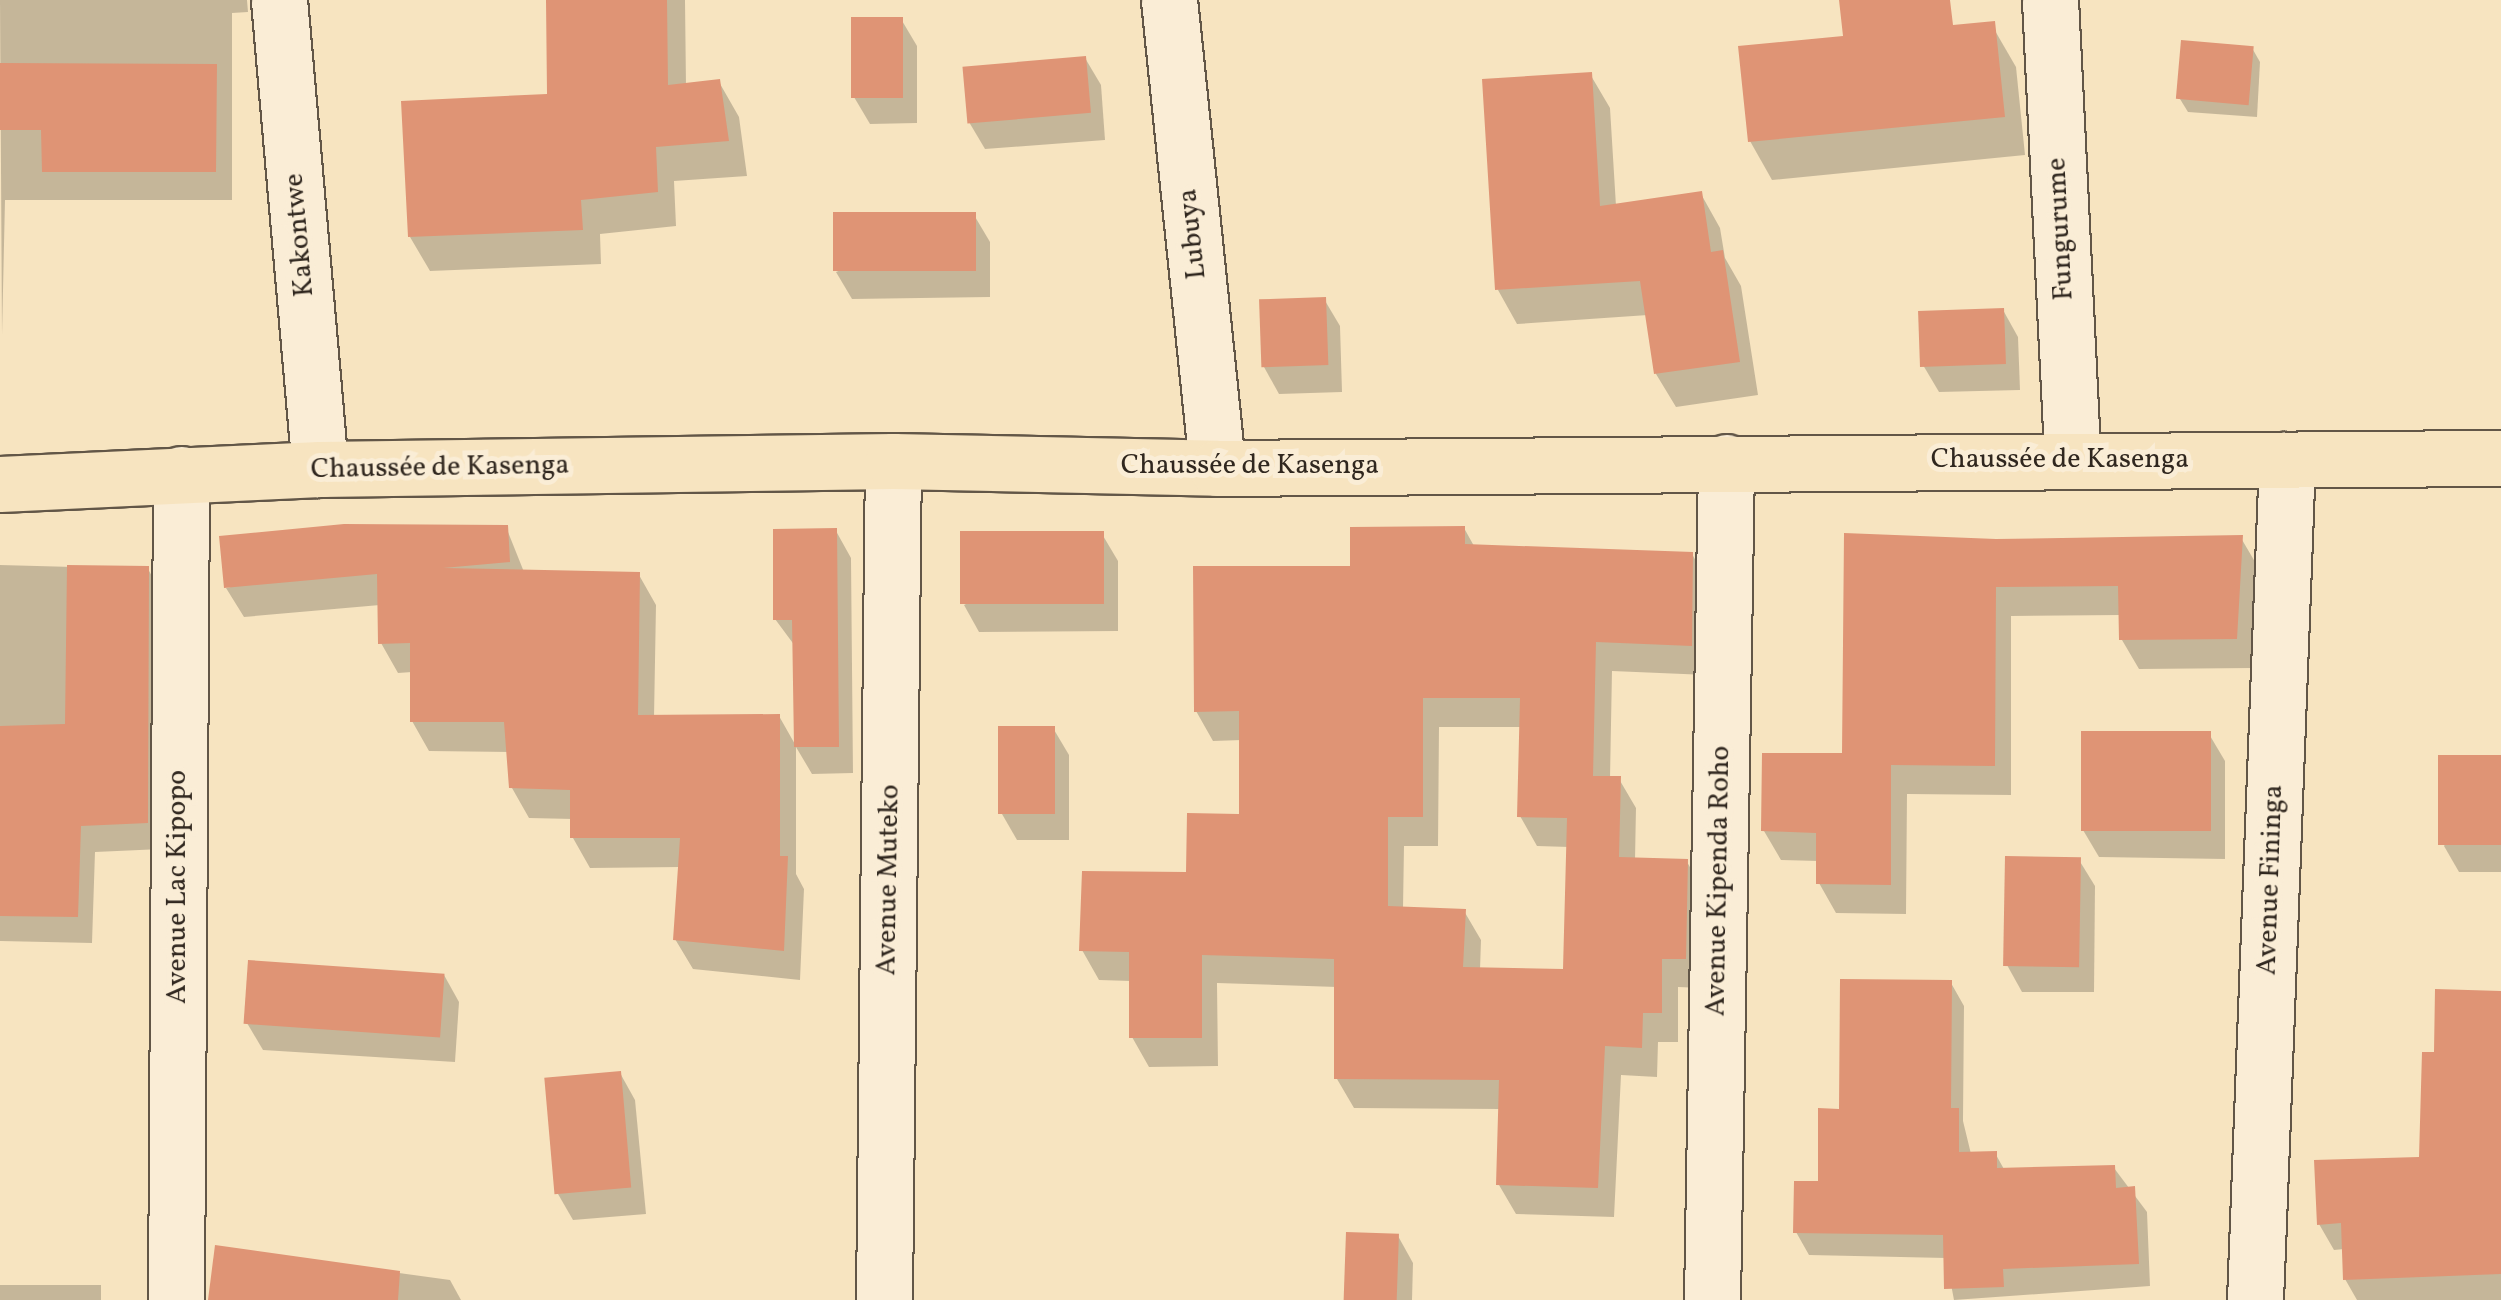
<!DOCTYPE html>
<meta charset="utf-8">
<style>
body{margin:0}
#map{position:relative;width:2501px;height:1300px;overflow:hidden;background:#f7e4c0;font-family:Vollkorn,serif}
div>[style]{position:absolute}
.shadow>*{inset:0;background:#0003;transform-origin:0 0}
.building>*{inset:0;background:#df9475;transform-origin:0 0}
.roads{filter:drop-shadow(2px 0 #625647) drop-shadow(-2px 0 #625647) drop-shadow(0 2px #625647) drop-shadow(0 -2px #625647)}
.minor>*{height:55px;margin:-27.5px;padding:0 27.5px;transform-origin:27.5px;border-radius:27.5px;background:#faedd6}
.major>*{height:55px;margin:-27.5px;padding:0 27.5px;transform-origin:27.5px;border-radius:27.5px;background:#f7e4c0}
span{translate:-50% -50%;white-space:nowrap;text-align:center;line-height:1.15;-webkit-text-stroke:10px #faedd6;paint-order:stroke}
.street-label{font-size:28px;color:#30271f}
</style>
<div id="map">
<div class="shadow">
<i style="clip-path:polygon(0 0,247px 0,248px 12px,232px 13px,232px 200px,5px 200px,2px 336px)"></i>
<i style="clip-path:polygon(549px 0,685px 0,686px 86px,719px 82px,739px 117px,747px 176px,674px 181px,676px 226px,600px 234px,601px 264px,430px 271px,410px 237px,550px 96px)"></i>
<i style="clip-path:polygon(901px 19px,917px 46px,917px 123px,870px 124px,854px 97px)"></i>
<i style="clip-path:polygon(1994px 29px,2016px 67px,2025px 155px,1772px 180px,1750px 141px)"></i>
<i style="clip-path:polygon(2252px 48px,2260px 62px,2257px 117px,2188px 112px,2180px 99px)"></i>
<i style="clip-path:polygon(1085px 58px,1101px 85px,1105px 140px,985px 149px,969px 122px)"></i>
<i style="clip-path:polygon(1590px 74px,1610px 108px,1616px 206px,1701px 194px,1720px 228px,1725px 258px,1741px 286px,1758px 395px,1676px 407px,1656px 374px,1648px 315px,1517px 324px,1498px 290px)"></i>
<i style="clip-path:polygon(974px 215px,990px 242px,990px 297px,852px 299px,836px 272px)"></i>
<i style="clip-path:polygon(1324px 299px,1340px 326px,1342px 392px,1279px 394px,1264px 367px)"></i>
<i style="clip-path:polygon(2003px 310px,2018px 337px,2020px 390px,1939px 392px,1923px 365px)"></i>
<i style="clip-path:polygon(506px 527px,524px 572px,639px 575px,656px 605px,654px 718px,779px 716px,796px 746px,795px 646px,775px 619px,836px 531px,851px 558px,853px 773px,812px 774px,796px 747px,796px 874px,804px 889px,800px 980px,693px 969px,675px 939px,681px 867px,590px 868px,573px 838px,573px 819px,529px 818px,512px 788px,510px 752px,429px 751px,412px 721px,412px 672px,398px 673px,381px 643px,380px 605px,244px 617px,226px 588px)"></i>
<i style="clip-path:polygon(evenodd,1464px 528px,1474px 546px,1692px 554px,1709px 584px,1707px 675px,1612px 671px,1610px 779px,1619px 779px,1636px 808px,1635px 860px,1687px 862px,1704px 891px,1702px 988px,1678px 987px,1678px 1042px,1658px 1042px,1657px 1077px,1621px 1075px,1614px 1217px,1516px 1214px,1499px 1185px,1500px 1109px,1354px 1108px,1337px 1079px,1337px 987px,1217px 983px,1218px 1066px,1149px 1067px,1132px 1037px,1131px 981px,1099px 980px,1082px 950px,1189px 875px,1242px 817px,1242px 740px,1213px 741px,1196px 711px,1352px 568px,1464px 528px,1439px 727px,1522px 727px,1520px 816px,1537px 846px,1569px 847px,1566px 972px,1480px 970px,1481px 940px,1464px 911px,1403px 909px,1404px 846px,1438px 846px,1439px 727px)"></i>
<i style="clip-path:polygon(1102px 534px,1118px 561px,1118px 631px,979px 632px,964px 605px)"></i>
<i style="clip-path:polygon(2241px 538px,2258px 567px,2253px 668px,2139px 669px,2122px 640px,2121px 615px,2011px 616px,2011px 795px,1907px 794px,1906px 914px,1836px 913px,1819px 883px,1819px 861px,1781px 860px,1764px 831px,1844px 755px,1996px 542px)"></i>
<i style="clip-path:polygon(0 565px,148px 569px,163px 596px,162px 849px,95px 852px,92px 943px,0 941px)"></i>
<i style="clip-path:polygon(1053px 728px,1069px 755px,1069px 840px,1017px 840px,1002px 814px)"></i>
<i style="clip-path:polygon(2209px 734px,2225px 761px,2225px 859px,2099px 857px,2083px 830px)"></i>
<i style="clip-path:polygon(2501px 758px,2501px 872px,2459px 872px,2444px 846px)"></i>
<i style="clip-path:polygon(2079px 860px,2095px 886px,2094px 992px,2022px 992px,2007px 965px)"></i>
<i style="clip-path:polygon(444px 975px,459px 1002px,455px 1062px,263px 1050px,247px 1023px)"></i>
<i style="clip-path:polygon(1951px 983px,1964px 1006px,1963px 1121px,1971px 1154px,1995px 1153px,2005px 1171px,2114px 1168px,2147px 1212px,2150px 1286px,1954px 1300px,1946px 1258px,1809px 1255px,1796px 1232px,1821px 1184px,1841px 1111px)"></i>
<i style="clip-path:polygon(2501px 993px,2501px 1300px,2357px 1300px,2345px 1279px,2344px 1249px,2334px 1250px,2319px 1224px,2422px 1159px,2437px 1055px)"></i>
<i style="clip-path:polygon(620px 1073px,635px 1100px,646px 1214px,573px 1220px,558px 1194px)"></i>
<i style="clip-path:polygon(1398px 1236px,1413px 1263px,1412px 1300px,1347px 1300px)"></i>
<i style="clip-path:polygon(217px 1248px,450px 1280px,461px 1300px,210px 1300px)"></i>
<i style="left:0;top:1285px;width:101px;height:15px"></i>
</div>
<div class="building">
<i style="clip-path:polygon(546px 0,667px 0,668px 85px,720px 79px,729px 141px,656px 147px,658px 192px,581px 200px,583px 230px,408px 237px,401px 101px,547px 94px)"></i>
<i style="clip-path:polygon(1839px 0,1950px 0,1953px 25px,1995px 21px,2005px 117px,1748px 142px,1738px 46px,1843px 36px)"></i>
<i style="left:851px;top:17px;width:52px;height:81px"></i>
<i style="left:2181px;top:40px;width:73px;height:59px;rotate:5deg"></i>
<i style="left:1086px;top:56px;width:57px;height:124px;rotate:85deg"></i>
<i style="clip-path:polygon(0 63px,217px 64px,216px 172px,42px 172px,41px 130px,0 130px)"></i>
<i style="clip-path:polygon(1592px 72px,1600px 206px,1702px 191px,1711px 252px,1723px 250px,1740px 362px,1654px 374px,1640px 281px,1495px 290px,1482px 79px)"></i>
<i style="left:976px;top:212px;width:59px;height:143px;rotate:90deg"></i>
<i style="left:1326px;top:297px;width:68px;height:67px;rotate:88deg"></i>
<i style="left:2004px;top:308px;width:56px;height:86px;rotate:88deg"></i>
<i style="clip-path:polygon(344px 524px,508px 525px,510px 562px,443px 568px,640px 572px,638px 715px,780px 714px,780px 856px,788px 856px,784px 951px,673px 940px,680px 838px,570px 838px,570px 790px,509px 788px,504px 722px,410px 722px,410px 643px,378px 644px,377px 574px,224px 588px,219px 536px)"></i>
<i style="clip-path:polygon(evenodd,1465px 526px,1465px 544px,1693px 552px,1692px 646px,1596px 642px,1593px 776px,1621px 776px,1619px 857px,1688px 859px,1686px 959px,1662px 959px,1662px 1013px,1643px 1013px,1642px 1048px,1605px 1046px,1598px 1188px,1496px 1185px,1499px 1080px,1334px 1079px,1334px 959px,1202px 955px,1202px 1038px,1129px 1038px,1129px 952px,1079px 951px,1082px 871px,1186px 872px,1187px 813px,1239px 814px,1239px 711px,1194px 712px,1193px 566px,1350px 566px,1350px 527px,1465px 526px,1423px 698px,1520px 698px,1517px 817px,1567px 818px,1563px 969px,1463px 967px,1466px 909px,1388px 906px,1388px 817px,1423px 817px,1423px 698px)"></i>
<i style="clip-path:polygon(837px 528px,839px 747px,794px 747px,792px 620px,773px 620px,773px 529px)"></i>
<i style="left:1104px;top:531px;width:73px;height:144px;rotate:90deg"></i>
<i style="clip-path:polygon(1844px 533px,1996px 539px,2243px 535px,2237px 639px,2119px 640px,2118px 586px,1996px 587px,1995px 766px,1891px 765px,1891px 885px,1816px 884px,1816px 833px,1761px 831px,1762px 753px,1842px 753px)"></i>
<i style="clip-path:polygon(67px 565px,149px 566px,148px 823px,81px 826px,78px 917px,0 916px,0 726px,65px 724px)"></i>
<i style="left:998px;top:726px;width:57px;height:88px"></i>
<i style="left:2081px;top:731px;width:130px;height:100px"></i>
<i style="left:2501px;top:755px;width:90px;height:63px;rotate:90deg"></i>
<i style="left:2005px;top:856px;width:76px;height:110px;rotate:1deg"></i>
<i style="left:248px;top:960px;width:197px;height:64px;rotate:4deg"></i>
<i style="clip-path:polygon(1840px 979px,1952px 980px,1951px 1108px,1959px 1108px,1959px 1152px,1997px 1151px,1997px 1168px,2115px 1165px,2116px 1188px,2135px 1186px,2139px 1264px,2003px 1269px,2004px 1287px,1944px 1289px,1943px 1235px,1793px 1233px,1794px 1181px,1818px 1181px,1818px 1108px,1839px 1109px)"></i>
<i style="clip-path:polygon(2435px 989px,2501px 991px,2501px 1274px,2343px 1280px,2341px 1223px,2317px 1225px,2314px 1160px,2419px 1157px,2422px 1052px,2434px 1052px)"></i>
<i style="left:621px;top:1071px;width:117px;height:77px;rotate:85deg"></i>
<i style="left:1346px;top:1232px;width:53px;height:68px;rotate:2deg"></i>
<i style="clip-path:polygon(215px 1245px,400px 1271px,398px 1300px,208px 1300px)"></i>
</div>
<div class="roads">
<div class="minor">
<i style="left:279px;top:0;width:471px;rotate:85deg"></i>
<i style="left:1169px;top:0;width:470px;rotate:84.1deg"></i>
<i style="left:2050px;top:0;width:459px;rotate:87.2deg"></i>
<i style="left:176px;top:1300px;width:826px;rotate:-89.65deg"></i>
<i style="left:884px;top:1300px;width:839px;rotate:-89.39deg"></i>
<i style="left:1712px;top:1300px;width:838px;rotate:-89.04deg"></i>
<i style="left:2255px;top:1300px;width:841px;rotate:-87.82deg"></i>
</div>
<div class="major">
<i style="left:0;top:484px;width:320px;rotate:-2.7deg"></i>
<i style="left:320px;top:469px;width:573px;rotate:-0.8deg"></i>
<i style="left:893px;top:461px;width:324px;rotate:1.2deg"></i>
<i style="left:1217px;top:468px;width:1284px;rotate:-0.45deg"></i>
</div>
</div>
<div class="street-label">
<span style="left:2061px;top:229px;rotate:-93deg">Fungurume</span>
<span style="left:1193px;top:234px;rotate:-96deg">Lubuya</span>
<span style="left:300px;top:235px;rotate:-95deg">Kakontwe</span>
<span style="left:2060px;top:460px">Chaussée de Kasenga</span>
<span style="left:1250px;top:466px">Chaussée de Kasenga</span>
<span style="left:440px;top:468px;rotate:-1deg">Chaussée de Kasenga</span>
<span style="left:889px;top:880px;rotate:-89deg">Avenue Muteko</span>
<span style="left:2271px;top:880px;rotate:-88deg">Avenue Fininga</span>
<span style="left:1719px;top:881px;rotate:-89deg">Avenue Kipenda Roho</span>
<span style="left:178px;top:887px;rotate:-90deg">Avenue Lac Kipopo</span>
</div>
</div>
